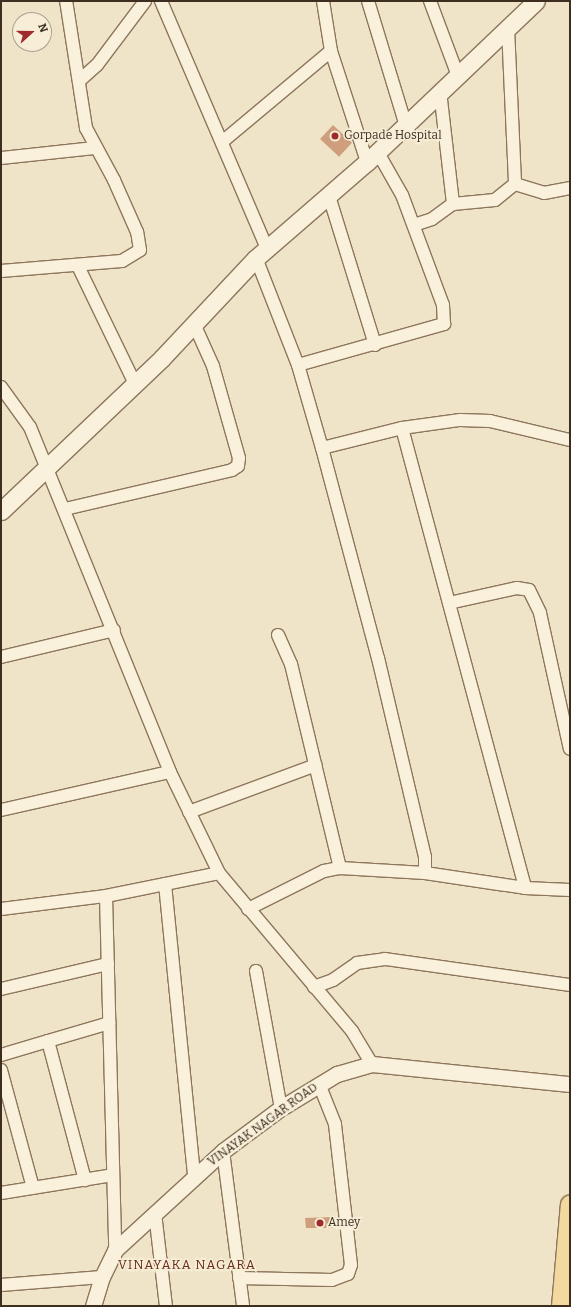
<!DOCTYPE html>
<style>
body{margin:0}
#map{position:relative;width:571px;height:1307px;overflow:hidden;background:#f0e4c8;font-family:Bitter,serif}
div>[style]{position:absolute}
.building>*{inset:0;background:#cf9f7d;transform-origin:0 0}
.roads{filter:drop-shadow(1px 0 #8d765c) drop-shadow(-1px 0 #8d765c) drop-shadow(0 1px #8d765c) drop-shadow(0 -1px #8d765c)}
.minor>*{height:12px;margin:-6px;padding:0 6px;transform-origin:6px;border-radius:6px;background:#faf1dc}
.tertiary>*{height:15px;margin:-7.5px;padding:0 7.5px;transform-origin:7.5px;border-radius:7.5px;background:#faf1dc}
.secondary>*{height:17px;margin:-8.5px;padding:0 8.5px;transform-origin:8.5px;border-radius:8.5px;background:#faf1dc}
.primary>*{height:19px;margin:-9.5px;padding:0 9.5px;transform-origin:9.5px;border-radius:9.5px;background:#f3d9a0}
.dots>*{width:11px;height:11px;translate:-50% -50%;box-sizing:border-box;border:2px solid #f7eed8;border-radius:50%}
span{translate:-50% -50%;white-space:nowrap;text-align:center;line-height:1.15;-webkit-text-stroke:3px #f7eed8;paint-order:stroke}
.poi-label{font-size:12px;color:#3d2e20}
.left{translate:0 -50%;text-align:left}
.street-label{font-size:12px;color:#3d2e20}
.neighbourhood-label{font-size:13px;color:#6b2e1e;letter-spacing:1px}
.frame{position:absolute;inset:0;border:2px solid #3d2e20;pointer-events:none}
.north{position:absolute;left:12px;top:12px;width:40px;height:40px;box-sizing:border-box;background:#f7eed8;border:1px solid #ada18e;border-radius:50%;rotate:69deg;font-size:11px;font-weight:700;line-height:16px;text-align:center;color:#3d2e20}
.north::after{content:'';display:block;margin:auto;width:14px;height:18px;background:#9e2a2b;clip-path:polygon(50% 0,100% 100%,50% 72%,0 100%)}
</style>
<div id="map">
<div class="building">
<i style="left:333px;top:125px;width:26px;height:19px;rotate:43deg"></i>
<i style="clip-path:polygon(334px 1217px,333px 1228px,306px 1228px,305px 1218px)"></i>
</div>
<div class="roads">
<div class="minor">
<i style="left:161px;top:1px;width:269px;rotate:66.8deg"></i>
<i style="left:323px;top:1px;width:51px;rotate:80.9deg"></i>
<i style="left:331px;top:51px;width:117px;rotate:72deg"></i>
<i style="left:368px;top:1px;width:127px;rotate:73.1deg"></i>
<i style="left:430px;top:1px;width:80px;rotate:69.5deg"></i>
<i style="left:508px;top:28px;width:156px;rotate:87.4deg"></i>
<i style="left:79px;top:81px;width:24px;rotate:-42deg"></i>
<i style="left:97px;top:65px;width:80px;rotate:-53.1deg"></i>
<i style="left:440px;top:91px;width:114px;rotate:83.4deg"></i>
<i style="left:222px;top:142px;width:142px;rotate:-39.9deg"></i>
<i style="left:1px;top:158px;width:95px;rotate:-6.1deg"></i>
<i style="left:329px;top:196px;width:156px;rotate:72.8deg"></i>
<i style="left:414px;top:225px;width:19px;rotate:-18deg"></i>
<i style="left:432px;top:219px;width:26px;rotate:-36deg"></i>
<i style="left:453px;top:204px;width:42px;rotate:-5.4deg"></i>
<i style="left:495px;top:200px;width:26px;rotate:-39deg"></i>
<i style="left:515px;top:184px;width:30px;rotate:17deg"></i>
<i style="left:544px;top:193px;width:26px;rotate:-11deg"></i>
<i style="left:256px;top:258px;width:115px;rotate:68.6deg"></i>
<i style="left:298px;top:365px;width:86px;rotate:73.9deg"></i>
<i style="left:322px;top:448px;width:217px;rotate:75.1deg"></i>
<i style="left:378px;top:658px;width:204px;rotate:76.7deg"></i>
<i style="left:425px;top:857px;width:16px;rotate:90deg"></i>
<i style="left:78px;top:266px;width:131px;rotate:64.2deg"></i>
<i style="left:1px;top:271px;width:121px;rotate:-4.7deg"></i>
<i style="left:122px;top:261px;width:21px;rotate:-31deg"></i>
<i style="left:140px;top:250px;width:18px;rotate:-99deg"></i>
<i style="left:137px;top:232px;width:57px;rotate:-113.9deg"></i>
<i style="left:114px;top:180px;width:59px;rotate:-118.3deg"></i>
<i style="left:86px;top:128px;width:129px;rotate:-98.9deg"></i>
<i style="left:298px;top:365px;width:152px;rotate:-15.7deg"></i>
<i style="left:444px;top:324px;width:19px;rotate:-93deg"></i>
<i style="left:443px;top:305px;width:117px;rotate:-110.4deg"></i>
<i style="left:402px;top:195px;width:51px;rotate:-119.6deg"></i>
<i style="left:1px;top:387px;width:49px;rotate:54.1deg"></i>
<i style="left:30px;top:427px;width:372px;rotate:67.9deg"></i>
<i style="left:170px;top:772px;width:112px;rotate:64.1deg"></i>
<i style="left:219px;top:873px;width:207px;rotate:49.9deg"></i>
<i style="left:352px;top:1031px;width:39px;rotate:59deg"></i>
<i style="left:402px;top:428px;width:476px;rotate:75deg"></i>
<i style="left:322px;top:448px;width:82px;rotate:-14deg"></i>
<i style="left:402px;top:428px;width:59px;rotate:-7.9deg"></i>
<i style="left:460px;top:420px;width:30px;rotate:2deg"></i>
<i style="left:490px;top:421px;width:82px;rotate:13.4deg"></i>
<i style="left:65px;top:509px;width:171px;rotate:-13.1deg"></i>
<i style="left:232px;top:470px;width:7px;rotate:-34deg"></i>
<i style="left:238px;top:466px;width:8px;rotate:-83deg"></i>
<i style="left:239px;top:458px;width:96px;rotate:-105.8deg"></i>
<i style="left:213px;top:366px;width:46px;rotate:-114.3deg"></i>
<i style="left:449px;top:603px;width:70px;rotate:-12.4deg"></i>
<i style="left:517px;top:588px;width:12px;rotate:9deg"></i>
<i style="left:529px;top:590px;width:25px;rotate:64deg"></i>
<i style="left:540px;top:613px;width:139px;rotate:77.6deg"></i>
<i style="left:278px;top:635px;width:32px;rotate:66deg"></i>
<i style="left:291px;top:664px;width:210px;rotate:76.5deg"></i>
<i style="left:1px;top:657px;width:116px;rotate:-13.4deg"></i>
<i style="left:1px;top:810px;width:173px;rotate:-12.7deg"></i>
<i style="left:189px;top:812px;width:135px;rotate:-20.3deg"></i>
<i style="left:165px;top:884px;width:294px;rotate:84.3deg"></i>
<i style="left:106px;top:896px;width:354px;rotate:88.5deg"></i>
<i style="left:1px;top:909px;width:106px;rotate:-7.1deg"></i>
<i style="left:106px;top:896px;width:115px;rotate:-11.5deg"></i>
<i style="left:248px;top:909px;width:85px;rotate:-26.6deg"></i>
<i style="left:324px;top:871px;width:16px;rotate:-11deg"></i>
<i style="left:340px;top:868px;width:85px;rotate:3.4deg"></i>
<i style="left:425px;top:873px;width:101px;rotate:8.5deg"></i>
<i style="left:525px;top:888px;width:45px;rotate:2.5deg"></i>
<i style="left:256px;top:971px;width:139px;rotate:79.7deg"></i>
<i style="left:314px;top:987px;width:20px;rotate:-20deg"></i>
<i style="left:333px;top:980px;width:29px;rotate:-35deg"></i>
<i style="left:357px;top:963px;width:28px;rotate:-8deg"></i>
<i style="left:385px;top:959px;width:187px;rotate:8deg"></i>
<i style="left:1px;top:989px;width:110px;rotate:-13.2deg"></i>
<i style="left:48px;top:1041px;width:64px;rotate:-16.4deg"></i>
<i style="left:1px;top:1055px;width:49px;rotate:-16.6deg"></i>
<i style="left:48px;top:1041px;width:144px;rotate:75.1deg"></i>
<i style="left:1px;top:1070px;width:122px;rotate:74.8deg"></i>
<i style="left:223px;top:1151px;width:156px;rotate:82.6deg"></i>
<i style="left:1px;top:1193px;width:113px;rotate:-9.1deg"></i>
<i style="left:155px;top:1213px;width:94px;rotate:83.3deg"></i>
<i style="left:239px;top:1278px;width:93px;rotate:1.2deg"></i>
<i style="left:332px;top:1280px;width:17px;rotate:-21deg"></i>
<i style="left:348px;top:1274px;width:9px;rotate:-72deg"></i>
<i style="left:351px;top:1265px;width:142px;rotate:-96.5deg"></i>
<i style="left:335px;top:1124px;width:43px;rotate:-111.8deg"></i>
<i style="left:1px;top:1285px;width:101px;rotate:-4.5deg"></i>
</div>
<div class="tertiary">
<i style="left:93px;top:1306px;width:30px;rotate:-73deg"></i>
<i style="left:102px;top:1277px;width:30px;rotate:-64deg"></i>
<i style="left:115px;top:1250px;width:147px;rotate:-42.5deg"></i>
<i style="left:223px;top:1151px;width:72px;rotate:-36.6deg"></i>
<i style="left:281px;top:1108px;width:66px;rotate:-31.3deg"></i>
<i style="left:337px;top:1074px;width:36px;rotate:-16deg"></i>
<i style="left:372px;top:1064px;width:199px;rotate:5.8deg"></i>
</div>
<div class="secondary">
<i style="left:1px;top:511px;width:222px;rotate:-43.5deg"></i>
<i style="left:162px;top:358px;width:137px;rotate:-46.8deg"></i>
<i style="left:256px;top:258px;width:147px;rotate:-40.9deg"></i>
<i style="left:367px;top:162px;width:233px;rotate:-43.6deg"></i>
</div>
<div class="primary">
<i style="left:561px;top:1306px;width:102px;rotate:-85deg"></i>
</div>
</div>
<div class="dots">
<i style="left:335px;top:136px;background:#9e2a2b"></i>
<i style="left:320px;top:1223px;background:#9e2a2b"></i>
</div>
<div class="poi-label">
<span class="left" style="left:344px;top:136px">Gorpade Hospital</span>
<span class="left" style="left:328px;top:1223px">Amey</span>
</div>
<div class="street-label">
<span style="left:263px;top:1125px;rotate:-36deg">VINAYAK NAGAR ROAD</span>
</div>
<div class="neighbourhood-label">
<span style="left:187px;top:1265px">VINAYAKA NAGARA</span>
</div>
<div class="frame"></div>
<div class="north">N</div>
</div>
